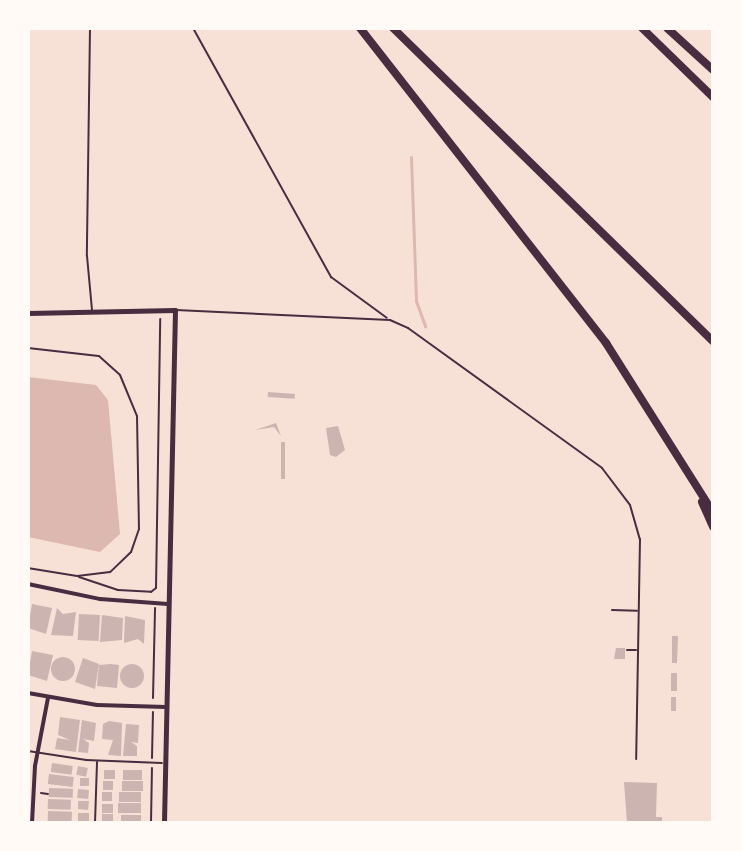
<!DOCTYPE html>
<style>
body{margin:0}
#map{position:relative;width:741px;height:851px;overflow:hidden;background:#f7e1d7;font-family:Barlow,sans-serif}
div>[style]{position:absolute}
.water>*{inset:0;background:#dcb8b0}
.stream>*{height:3px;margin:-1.5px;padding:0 1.5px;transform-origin:1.5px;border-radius:1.5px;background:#dcb8b0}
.building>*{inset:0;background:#ccb4b1;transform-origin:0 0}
.round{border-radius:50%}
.path>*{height:2px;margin:-1px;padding:0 1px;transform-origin:1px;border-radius:1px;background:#4a2c40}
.service>*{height:2px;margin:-1px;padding:0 1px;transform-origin:1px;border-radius:1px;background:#4a2c40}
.minor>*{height:4px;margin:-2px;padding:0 2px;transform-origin:2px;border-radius:2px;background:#4a2c40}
.tertiary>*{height:5px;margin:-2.5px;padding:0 2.5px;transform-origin:2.5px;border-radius:2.5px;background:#4a2c40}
.motorway>*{height:8px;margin:-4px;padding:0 4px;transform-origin:4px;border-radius:4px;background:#4a2c40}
span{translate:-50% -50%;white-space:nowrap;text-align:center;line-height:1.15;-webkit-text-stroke:6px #fffaf5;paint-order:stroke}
.frame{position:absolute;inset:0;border:30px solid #fffaf5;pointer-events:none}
</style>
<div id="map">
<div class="water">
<i style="clip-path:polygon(28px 377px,96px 385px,108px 400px,120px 534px,100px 552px,28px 537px)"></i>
</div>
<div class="stream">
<i style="left:411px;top:157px;width:144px;rotate:88deg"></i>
<i style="left:416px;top:301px;width:27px;rotate:70deg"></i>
</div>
<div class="building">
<i style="left:268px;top:392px;width:27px;height:5px;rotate:4deg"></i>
<i style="clip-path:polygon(276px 423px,281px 436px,274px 427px,255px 430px)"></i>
<i style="clip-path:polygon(338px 426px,345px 450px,336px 457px,330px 455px,326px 428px)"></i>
<i style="left:281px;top:442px;width:4px;height:37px"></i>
<i style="clip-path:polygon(32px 604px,52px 608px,46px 634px,28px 628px)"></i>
<i style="clip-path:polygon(57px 608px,63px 614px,76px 612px,73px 636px,51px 635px)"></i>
<i style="left:79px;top:614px;width:21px;height:26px;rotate:3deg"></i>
<i style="clip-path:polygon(102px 615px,123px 618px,122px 640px,100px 642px)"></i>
<i style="clip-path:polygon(125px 616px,145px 620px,144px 644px,138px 639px,124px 643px)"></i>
<i style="clip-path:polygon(672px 636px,678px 636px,677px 663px,672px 663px)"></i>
<i style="clip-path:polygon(616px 648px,625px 648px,625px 659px,614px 659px)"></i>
<i style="clip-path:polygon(32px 651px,53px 655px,47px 681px,28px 675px)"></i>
<i class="round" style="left:51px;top:657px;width:24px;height:24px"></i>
<i style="clip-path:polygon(83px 658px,99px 664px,95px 689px,75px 682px)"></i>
<i style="clip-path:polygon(111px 664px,119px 665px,117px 688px,97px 686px,99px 665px)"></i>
<i class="round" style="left:120px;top:664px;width:24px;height:24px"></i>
<i style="left:671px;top:673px;width:6px;height:18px"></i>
<i style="left:671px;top:697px;width:5px;height:14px"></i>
<i style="clip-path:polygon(60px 717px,80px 720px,76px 752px,55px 749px,57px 738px,70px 740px,58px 735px)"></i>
<i style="clip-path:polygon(82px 720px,96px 723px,94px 741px,83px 739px,89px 743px,88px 753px,78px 752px)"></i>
<i style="clip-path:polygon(109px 721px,122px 723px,121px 756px,108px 755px,113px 740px,102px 739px,103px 724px)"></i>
<i style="clip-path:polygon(126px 724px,139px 725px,138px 743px,131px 742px,137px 746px,137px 756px,123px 756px)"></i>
<i style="left:52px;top:763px;width:21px;height:9px;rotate:8deg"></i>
<i style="left:78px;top:766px;width:10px;height:9px;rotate:11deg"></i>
<i style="left:104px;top:770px;width:11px;height:9px"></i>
<i style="left:123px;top:770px;width:19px;height:10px"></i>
<i style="left:49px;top:774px;width:25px;height:10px;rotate:7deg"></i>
<i style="left:80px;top:778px;width:9px;height:8px"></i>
<i style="left:103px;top:781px;width:10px;height:9px"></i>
<i style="left:122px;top:781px;width:21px;height:10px"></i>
<i style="clip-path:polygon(624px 782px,657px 783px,656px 817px,662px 817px,662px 823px,627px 823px)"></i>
<i style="left:49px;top:788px;width:24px;height:9px;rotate:2deg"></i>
<i style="left:78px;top:789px;width:11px;height:9px;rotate:5deg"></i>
<i style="left:102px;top:792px;width:10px;height:9px"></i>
<i style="left:119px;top:792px;width:22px;height:10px"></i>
<i style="left:48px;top:799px;width:23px;height:10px;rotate:2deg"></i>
<i style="clip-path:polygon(78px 801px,89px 801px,88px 810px,78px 809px)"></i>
<i style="left:141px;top:803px;width:10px;height:23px;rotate:90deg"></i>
<i style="left:102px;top:804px;width:11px;height:9px"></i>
<i style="left:48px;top:811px;width:24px;height:10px;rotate:2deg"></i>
<i style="left:78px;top:813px;width:11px;height:9px"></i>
<i style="left:102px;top:814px;width:11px;height:9px"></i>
<i style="left:121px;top:815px;width:20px;height:8px"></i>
</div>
<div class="path">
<i style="left:28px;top:348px;width:71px;rotate:6.4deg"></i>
<i style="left:99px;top:356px;width:28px;rotate:42deg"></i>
<i style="left:120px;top:375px;width:44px;rotate:67.5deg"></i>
<i style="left:137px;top:416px;width:113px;rotate:89deg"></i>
<i style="left:139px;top:529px;width:24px;rotate:109deg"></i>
<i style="left:131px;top:552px;width:29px;rotate:136deg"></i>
<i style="left:110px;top:572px;width:33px;rotate:173deg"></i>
<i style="left:77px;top:576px;width:50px;rotate:-170.7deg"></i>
<i style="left:79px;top:577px;width:41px;rotate:18.4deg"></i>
<i style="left:118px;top:590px;width:33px;rotate:3deg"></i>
<i style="left:151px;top:592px;width:6px;rotate:-39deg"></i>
<i style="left:156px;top:588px;width:269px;rotate:-89.1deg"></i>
<i style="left:153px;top:698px;width:90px;rotate:-88.7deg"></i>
<i style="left:152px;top:758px;width:46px;rotate:-88.8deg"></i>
<i style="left:41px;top:793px;width:7px;rotate:8deg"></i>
<i style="left:151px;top:823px;width:55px;rotate:-89deg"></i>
</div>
<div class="service">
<i style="left:90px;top:28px;width:228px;rotate:90.8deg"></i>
<i style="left:87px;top:256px;width:54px;rotate:84.7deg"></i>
<i style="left:193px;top:28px;width:285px;rotate:61deg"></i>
<i style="left:331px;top:277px;width:69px;rotate:36.2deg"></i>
<i style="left:176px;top:310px;width:214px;rotate:2.7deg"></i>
<i style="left:390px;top:320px;width:20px;rotate:24deg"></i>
<i style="left:408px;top:328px;width:239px;rotate:35.8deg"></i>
<i style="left:602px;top:468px;width:46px;rotate:52.9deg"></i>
<i style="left:630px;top:505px;width:35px;rotate:74deg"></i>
<i style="left:640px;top:539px;width:220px;rotate:91deg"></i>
<i style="left:612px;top:610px;width:25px;rotate:2deg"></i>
<i style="left:627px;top:650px;width:9px"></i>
<i style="left:28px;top:751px;width:59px;rotate:8.8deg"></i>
<i style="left:86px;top:760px;width:76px;rotate:2.3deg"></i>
<i style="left:95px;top:823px;width:61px;rotate:-88.1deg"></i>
</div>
<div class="minor">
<i style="left:28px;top:584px;width:74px;rotate:11.8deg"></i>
<i style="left:100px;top:599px;width:68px;rotate:4.2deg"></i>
<i style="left:28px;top:693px;width:70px;rotate:9.9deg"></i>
<i style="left:97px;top:705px;width:69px;rotate:1.7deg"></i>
<i style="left:32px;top:823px;width:57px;rotate:-87deg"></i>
<i style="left:35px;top:766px;width:69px;rotate:-79.2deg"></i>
</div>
<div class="tertiary">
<i style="left:28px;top:313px;width:147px;rotate:-1.2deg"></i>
<i style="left:175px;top:310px;width:513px;rotate:91.23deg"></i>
</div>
<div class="motorway">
<i style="left:360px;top:28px;width:400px;rotate:52deg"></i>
<i style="left:606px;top:343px;width:200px;rotate:57.7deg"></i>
<i style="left:393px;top:28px;width:448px;rotate:44.4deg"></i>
<i style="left:642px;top:28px;width:99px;rotate:44.2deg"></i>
<i style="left:667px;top:28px;width:62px;rotate:42.4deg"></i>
<i style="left:702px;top:502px;width:27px;rotate:66deg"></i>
</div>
<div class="frame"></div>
</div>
